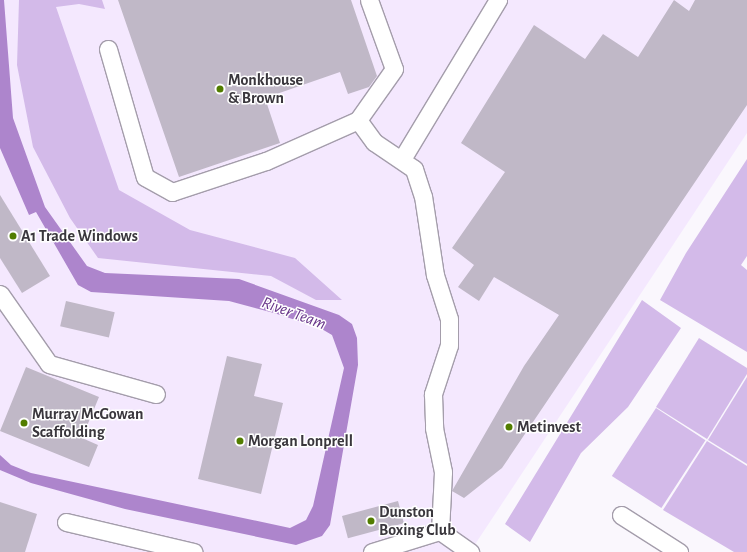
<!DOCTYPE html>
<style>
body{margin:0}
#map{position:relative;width:747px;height:552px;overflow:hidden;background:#faf7fd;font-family:"Alegreya Sans",sans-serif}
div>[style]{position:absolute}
.built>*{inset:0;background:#f4e8fe}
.green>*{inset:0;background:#d3bae9;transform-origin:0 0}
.water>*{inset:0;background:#ad85cc}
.building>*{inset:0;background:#c0b8c7;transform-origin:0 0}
.roads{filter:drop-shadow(1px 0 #a49dab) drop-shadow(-1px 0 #a49dab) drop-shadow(0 1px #a49dab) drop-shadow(0 -1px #a49dab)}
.minor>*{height:17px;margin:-8.5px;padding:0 8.5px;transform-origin:8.5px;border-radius:8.5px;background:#fff}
.dots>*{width:11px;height:11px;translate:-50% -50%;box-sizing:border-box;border:2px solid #fff;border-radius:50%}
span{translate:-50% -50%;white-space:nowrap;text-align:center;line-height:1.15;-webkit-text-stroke:3px #fff;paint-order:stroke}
.poi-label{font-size:16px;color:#3a373d;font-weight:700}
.left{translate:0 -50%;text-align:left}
.water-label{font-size:17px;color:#638;font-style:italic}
</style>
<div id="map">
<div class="built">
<i style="clip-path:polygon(0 0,747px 0,747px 133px,470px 552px,0 552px)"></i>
</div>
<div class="green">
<i style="clip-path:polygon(19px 0,102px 0,105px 9px,79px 4px,56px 7px,119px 190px,190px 230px,295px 258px,342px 300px,316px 300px,271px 276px,98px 258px,70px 218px,33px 147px,17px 65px)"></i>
<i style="clip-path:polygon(747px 159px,747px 256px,741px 265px,747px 270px,747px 352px,660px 300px,686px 253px)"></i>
<i style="clip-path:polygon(642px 300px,681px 328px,628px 407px,581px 453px,530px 542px,505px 524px)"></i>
<i style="clip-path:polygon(699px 338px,747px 368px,747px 374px,707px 439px,656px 407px)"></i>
<i style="clip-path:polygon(747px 377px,747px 464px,708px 440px)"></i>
<i style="left:656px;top:408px;width:59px;height:81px;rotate:33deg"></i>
<i style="clip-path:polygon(707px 441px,747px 466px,747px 552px,734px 552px,663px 510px)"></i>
</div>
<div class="water">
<i style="clip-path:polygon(0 0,4px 0,13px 118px,45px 207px,87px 266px,105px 273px,239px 279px,339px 315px,352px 324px,357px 338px,358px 365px,330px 525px,322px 536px,296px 545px,125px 509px,31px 483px,0 470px,0 455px,11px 465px,31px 473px,290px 528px,306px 520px,313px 506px,344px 368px,332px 335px,320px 328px,274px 313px,229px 301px,91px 292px,78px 285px,36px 212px,29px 215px,0 148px)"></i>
</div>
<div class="building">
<i style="clip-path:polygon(118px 0,351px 0,377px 76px,369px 87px,348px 94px,340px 72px,265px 98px,280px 143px,179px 177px)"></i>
<i style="clip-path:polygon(674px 0,689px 11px,695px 0,747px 0,747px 105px,502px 468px,464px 498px,452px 491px,524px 366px,559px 315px,494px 277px,479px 301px,458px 287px,474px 265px,452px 248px,505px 172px,461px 143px,534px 25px,585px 59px,603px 34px,638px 57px)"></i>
<i style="clip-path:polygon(0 195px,50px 276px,22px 293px,0 258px)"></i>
<i style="left:66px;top:301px;width:50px;height:26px;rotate:13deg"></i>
<i style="clip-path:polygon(227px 356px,262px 364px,254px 396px,283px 403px,261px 494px,198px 479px)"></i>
<i style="clip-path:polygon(26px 367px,99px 397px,82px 438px,98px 445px,89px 467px,0 431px)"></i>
<i style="left:398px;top:501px;width:23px;height:58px;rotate:75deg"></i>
<i style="clip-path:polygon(0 502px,37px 514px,25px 552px,0 552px)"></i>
</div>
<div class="roads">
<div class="minor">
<i style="left:369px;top:0;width:73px;rotate:70.1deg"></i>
<i style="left:394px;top:69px;width:62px;rotate:125.2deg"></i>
<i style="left:358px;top:120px;width:27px;rotate:54deg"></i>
<i style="left:374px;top:142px;width:48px;rotate:34deg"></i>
<i style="left:414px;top:169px;width:28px;rotate:72deg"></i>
<i style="left:423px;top:196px;width:80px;rotate:81.4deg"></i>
<i style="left:435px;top:275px;width:46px;rotate:72.3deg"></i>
<i style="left:449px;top:319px;width:26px;rotate:90deg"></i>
<i style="left:449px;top:345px;width:52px;rotate:108.1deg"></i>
<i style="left:433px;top:394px;width:34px;rotate:88deg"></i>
<i style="left:434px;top:428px;width:45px;rotate:78.4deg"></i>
<i style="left:443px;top:472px;width:59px;rotate:92.9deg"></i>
<i style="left:108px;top:49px;width:133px;rotate:73.9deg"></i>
<i style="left:145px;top:177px;width:31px;rotate:29deg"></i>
<i style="left:172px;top:192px;width:99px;rotate:-18.3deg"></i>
<i style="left:266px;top:161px;width:101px;rotate:-24deg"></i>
<i style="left:402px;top:159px;width:186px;rotate:-58.9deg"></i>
<i style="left:0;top:294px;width:85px;rotate:55deg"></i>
<i style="left:49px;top:364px;width:111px;rotate:15.7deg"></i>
<i style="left:621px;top:515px;width:69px;rotate:32.5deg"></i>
<i style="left:66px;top:522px;width:131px;rotate:13.2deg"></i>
<i style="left:440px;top:531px;width:37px;rotate:35deg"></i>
<i style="left:372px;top:552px;width:71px;rotate:-17.2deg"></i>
</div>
</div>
<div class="dots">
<i style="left:220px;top:89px;background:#527d00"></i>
<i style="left:13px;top:236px;background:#527d00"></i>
<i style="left:24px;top:423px;background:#527d00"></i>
<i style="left:509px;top:427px;background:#527d00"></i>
<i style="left:240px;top:441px;background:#527d00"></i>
<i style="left:371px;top:521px;background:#527d00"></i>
</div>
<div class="poi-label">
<span class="left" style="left:228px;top:89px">Monkhouse<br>&amp; Brown</span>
<span class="left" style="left:21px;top:236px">A1 Trade Windows</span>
<span class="left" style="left:32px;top:423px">Murray McGowan<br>Scaffolding</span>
<span class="left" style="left:517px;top:427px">Metinvest</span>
<span class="left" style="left:248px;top:441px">Morgan Lonprell</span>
<span class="left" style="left:379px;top:521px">Dunston<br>Boxing Club</span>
</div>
<div class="water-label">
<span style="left:294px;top:313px;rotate:20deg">River Team</span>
</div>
</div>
